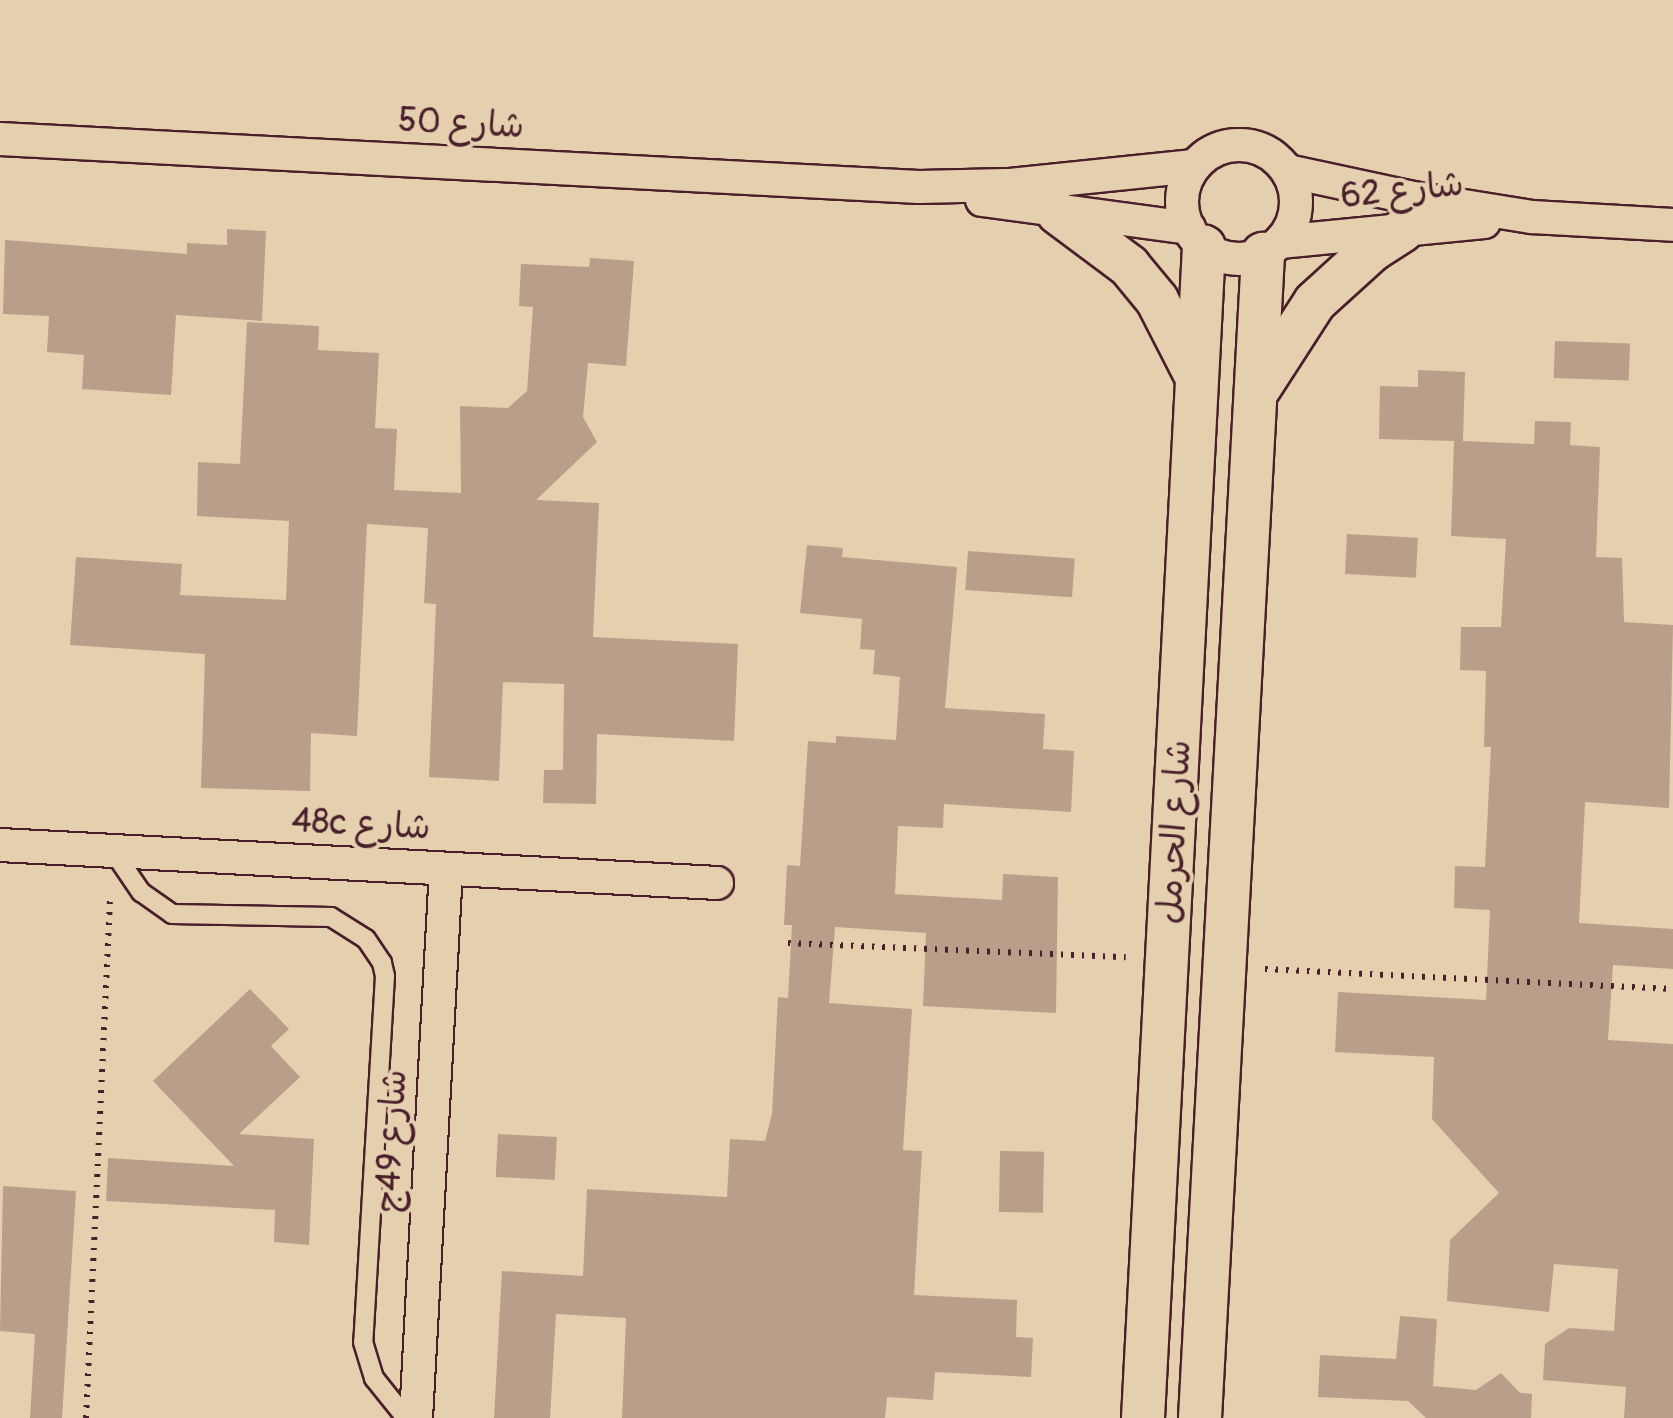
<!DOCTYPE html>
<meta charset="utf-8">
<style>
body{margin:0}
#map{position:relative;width:1673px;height:1418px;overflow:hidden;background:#e4d0ae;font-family:Pangolin,"Playpen Sans Arabic",sans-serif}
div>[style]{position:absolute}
.building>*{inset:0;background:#b99f8a;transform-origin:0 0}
.path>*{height:6px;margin-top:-3px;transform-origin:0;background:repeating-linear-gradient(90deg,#4a1f2b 0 2.5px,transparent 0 10.5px)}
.roads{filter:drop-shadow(2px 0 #4a1f2b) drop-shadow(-2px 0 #4a1f2b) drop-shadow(0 2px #4a1f2b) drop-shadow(0 -2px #4a1f2b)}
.service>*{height:18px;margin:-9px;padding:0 9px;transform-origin:9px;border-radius:9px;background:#e4d0ae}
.minor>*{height:32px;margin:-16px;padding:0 16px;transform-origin:16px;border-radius:16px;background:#e4d0ae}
.minor>.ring{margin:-16px;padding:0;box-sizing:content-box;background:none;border:32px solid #e4d0ae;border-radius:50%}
.tertiary>*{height:42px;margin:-21px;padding:0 21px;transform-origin:21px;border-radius:21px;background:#e4d0ae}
span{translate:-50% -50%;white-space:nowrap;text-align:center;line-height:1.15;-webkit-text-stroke:8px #e4d0ae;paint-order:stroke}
.street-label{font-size:35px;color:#4a1f2b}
</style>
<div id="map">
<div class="building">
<i style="clip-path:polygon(227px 229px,266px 231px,262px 321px,176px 315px,171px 395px,82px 389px,84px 355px,47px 352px,49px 316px,3px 314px,5px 240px,187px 254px,187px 243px,227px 245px)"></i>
<i style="clip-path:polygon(590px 258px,634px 261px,626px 366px,588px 363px,583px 417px,597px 442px,536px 500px,599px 503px,593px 637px,738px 644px,734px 741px,597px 734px,596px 804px,543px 803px,544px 770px,563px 770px,564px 684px,503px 682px,499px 781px,429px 777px,436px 604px,424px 603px,428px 528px,367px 524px,357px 736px,311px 733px,310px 791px,201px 788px,205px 654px,70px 645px,76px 557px,182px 564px,180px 595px,286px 600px,289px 521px,197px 516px,198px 462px,240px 464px,247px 322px,319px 326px,318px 350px,379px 353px,375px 428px,397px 429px,394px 490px,461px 493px,460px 406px,508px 408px,527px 391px,533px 307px,519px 306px,521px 264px,589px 267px)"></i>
<i style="left:1555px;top:341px;width:75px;height:37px;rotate:2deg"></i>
<i style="clip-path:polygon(1418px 370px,1465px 372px,1463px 441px,1534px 444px,1535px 421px,1571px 422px,1570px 445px,1600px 447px,1596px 557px,1622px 558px,1624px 622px,1673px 625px,1669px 808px,1585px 802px,1579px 923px,1673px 929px,1673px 969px,1613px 965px,1608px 1040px,1673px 1044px,1673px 1418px,1624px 1418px,1626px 1387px,1543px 1380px,1545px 1344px,1569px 1328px,1614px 1331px,1618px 1269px,1554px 1264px,1549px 1312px,1447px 1301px,1450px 1240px,1499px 1193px,1432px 1119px,1434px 1057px,1335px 1052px,1338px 992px,1486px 1000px,1490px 910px,1454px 908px,1455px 866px,1485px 867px,1491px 747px,1484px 747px,1486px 671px,1460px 670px,1461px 627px,1501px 627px,1506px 539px,1451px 536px,1454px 441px,1379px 439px,1380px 386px,1418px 387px)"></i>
<i style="left:1347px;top:534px;width:71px;height:40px;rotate:3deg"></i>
<i style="clip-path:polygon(807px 545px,843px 548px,842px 557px,957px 567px,945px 708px,1045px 714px,1043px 749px,1074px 751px,1071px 812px,944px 804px,943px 828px,898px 826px,895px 894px,1002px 900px,1003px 874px,1058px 877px,1056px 1013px,923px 1006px,926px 933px,835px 927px,829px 1003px,912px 1009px,903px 1150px,922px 1151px,914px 1295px,1017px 1300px,1016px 1337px,1033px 1338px,1031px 1377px,935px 1372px,933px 1400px,887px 1397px,885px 1418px,622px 1418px,626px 1318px,556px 1314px,550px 1418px,494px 1418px,502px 1271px,583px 1276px,587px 1189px,727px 1197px,730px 1139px,765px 1141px,772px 1114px,778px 997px,788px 998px,792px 925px,784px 925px,787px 865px,800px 866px,808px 741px,836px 743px,836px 736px,896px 740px,900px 677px,873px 674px,875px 650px,860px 649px,862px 619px,800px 613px)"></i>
<i style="left:968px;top:551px;width:107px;height:39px;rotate:4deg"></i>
<i style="clip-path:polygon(250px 989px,289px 1029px,271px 1046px,300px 1077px,239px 1134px,314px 1139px,309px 1245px,274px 1242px,275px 1210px,106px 1201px,108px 1158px,234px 1166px,153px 1081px)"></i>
<i style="left:498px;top:1134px;width:59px;height:43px;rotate:3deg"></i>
<i style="left:1000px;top:1151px;width:44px;height:61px;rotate:1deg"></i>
<i style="clip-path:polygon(3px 1186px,76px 1191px,62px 1418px,30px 1418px,35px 1334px,0 1331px)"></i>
<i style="clip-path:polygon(1400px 1316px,1437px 1319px,1433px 1386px,1476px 1390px,1501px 1373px,1520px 1393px,1532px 1394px,1531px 1418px,1426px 1418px,1408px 1401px,1318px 1397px,1320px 1355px,1396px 1359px)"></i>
</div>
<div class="path">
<i style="left:788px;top:943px;width:338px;rotate:2.4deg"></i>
<i style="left:1265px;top:969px;width:408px;rotate:2.8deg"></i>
<i style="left:86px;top:1418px;width:519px;rotate:-87.35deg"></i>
</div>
<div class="roads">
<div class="service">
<i style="left:113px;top:851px;width:50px;rotate:55.7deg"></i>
<i style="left:141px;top:892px;width:38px;rotate:35deg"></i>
<i style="left:172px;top:914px;width:159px;rotate:1.1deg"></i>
<i style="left:331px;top:917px;width:41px;rotate:32.2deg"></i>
<i style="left:366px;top:939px;width:29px;rotate:56deg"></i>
<i style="left:382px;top:963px;width:13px;rotate:77deg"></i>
<i style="left:385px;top:976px;width:367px;rotate:93.4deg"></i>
<i style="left:363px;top:1342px;width:38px;rotate:73deg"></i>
<i style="left:374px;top:1378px;width:51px;rotate:51.3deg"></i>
</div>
<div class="minor">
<i style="left:0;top:139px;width:920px;rotate:2.99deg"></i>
<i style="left:919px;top:187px;width:91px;rotate:-1.3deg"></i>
<i style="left:1010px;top:185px;width:185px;rotate:-5.9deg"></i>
<i class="ring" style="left:1182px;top:145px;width:82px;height:82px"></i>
<i style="left:1287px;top:171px;width:124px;rotate:12.1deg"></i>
<i style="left:1408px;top:197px;width:126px;rotate:9.2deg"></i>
<i style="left:1532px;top:217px;width:141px;rotate:3.2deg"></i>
<i style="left:982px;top:200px;width:209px;rotate:7.7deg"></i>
<i style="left:1280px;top:242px;width:205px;rotate:-5.6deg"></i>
<i style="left:0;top:845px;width:718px;rotate:3.03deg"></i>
<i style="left:416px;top:1418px;width:550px;rotate:-86.87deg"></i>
</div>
<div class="tertiary">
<i style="left:1058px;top:213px;width:89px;rotate:36.7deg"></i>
<i style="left:1129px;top:266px;width:44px;rotate:50.5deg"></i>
<i style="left:1157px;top:300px;width:81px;rotate:62.8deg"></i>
<i style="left:1260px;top:387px;width:101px;rotate:-57.1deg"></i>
<i style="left:1315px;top:302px;width:76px;rotate:-42.3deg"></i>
<i style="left:1371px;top:251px;width:37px;rotate:-33deg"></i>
<i style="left:1143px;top:1418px;width:1173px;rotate:-87.02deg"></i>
<i style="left:1200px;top:1418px;width:1166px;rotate:-86.9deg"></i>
</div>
</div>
<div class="street-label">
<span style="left:461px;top:123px;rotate:3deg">شارع 50</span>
<span style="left:1402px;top:190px;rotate:-6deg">شارع 62</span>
<span style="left:361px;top:824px;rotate:3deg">48c شارع</span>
<span style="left:1174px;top:832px;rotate:-87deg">شارع الحرمل</span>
<span style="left:391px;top:1141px;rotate:-87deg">شارع 49ج</span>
</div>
</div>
